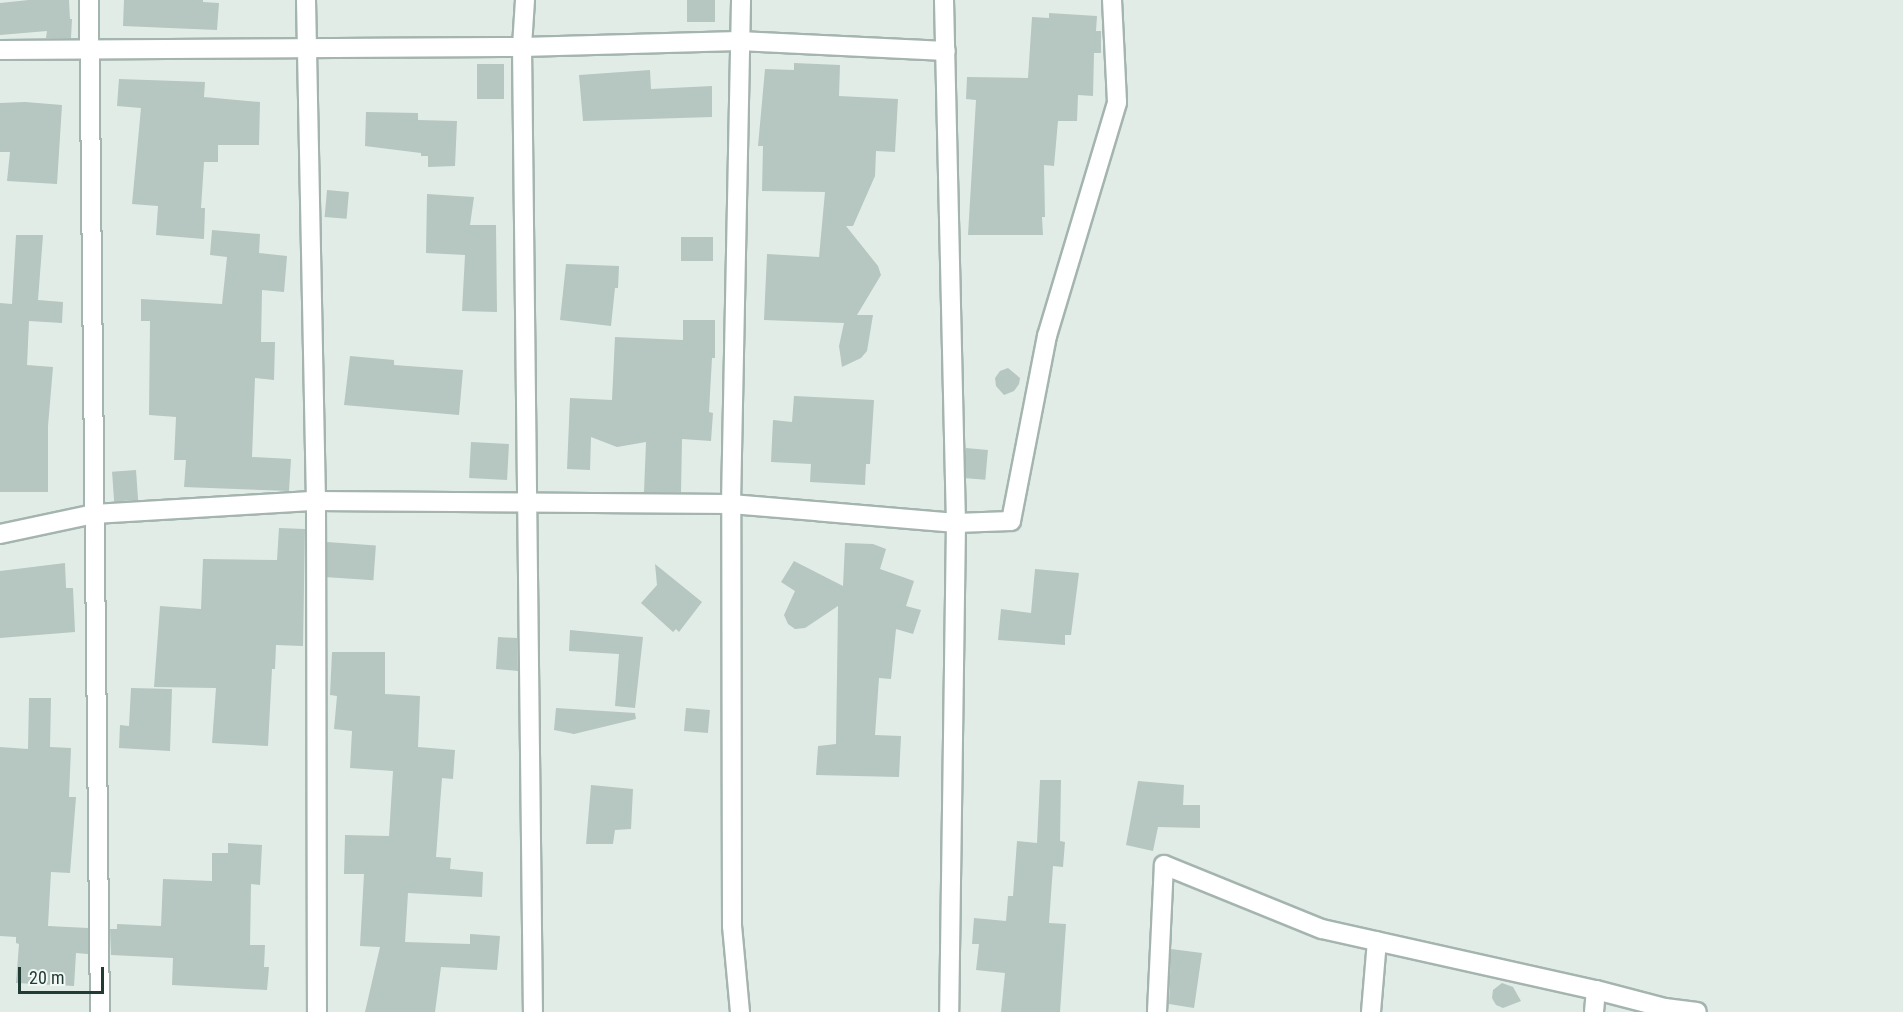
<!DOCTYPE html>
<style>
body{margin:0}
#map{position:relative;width:1903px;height:1012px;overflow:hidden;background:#e1ece7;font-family:"Roboto Condensed",sans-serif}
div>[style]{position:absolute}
.building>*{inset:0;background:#b6c6c0;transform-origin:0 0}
.roads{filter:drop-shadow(2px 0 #a4b4ae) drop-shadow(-2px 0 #a4b4ae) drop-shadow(0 2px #a4b4ae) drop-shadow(0 -2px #a4b4ae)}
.street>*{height:18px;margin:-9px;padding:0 9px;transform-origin:9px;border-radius:9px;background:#fff}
span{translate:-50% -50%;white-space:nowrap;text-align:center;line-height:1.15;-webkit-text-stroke:4.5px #f1f8f5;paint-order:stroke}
.scale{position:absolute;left:18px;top:967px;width:86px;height:27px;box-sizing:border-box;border:3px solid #213c35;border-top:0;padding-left:8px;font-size:18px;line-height:21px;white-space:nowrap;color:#213c35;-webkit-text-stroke:4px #f1f8f5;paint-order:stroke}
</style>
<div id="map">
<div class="building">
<i style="clip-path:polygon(29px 0,69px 0,70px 19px,72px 19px,71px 38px,46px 38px,47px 31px,0 35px,0 3px)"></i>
<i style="clip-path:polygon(124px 0,203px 0,203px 2px,219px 3px,217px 30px,123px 26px)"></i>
<i style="left:687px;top:0;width:28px;height:22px"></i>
<i style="clip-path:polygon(1049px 13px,1097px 16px,1096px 31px,1101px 31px,1101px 53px,1094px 53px,1093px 96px,1078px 95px,1077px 121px,1058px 121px,1054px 166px,1044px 165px,1045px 217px,1042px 217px,1043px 235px,968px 235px,976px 100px,966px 99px,967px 77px,1028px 78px,1032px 17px,1049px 18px)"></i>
<i style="clip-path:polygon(794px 63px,840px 65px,839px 96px,898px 99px,895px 152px,876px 151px,875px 176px,853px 226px,846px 226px,878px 266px,881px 275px,857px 315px,873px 315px,867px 351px,861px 358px,842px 367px,839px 346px,844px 323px,764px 320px,767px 254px,819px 257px,825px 192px,762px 191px,763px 146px,758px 146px,765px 69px,794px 70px)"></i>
<i style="left:477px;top:64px;width:27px;height:35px"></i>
<i style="clip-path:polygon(650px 70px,651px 89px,712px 86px,712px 117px,583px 121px,579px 75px)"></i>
<i style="clip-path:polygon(119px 79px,205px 82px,204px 97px,260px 102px,259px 145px,218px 145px,218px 162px,204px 162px,201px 208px,205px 208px,204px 239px,156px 235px,158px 206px,132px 204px,141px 108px,117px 106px)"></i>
<i style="clip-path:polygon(25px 102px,62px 105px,57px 184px,7px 181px,10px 152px,0 152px,0 103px)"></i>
<i style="clip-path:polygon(366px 112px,418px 113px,418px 120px,457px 121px,455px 166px,428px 167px,428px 156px,421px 156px,421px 153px,365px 146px)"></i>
<i style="left:327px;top:190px;width:22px;height:27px;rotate:5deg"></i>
<i style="clip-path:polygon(427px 194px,474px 197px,470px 225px,496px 225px,497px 312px,462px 311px,465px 255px,426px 253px)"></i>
<i style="clip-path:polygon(212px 230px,260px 234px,259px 253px,287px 256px,284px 292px,262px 290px,261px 342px,275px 342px,274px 380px,255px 378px,252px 457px,291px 459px,289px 491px,184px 487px,186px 460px,174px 460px,176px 417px,149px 415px,150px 321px,141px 321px,141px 299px,222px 304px,227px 257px,210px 255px)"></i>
<i style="clip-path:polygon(16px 235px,43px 235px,38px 300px,63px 302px,62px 323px,29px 321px,27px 365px,53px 367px,48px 426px,48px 492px,0 492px,0 303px,12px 304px)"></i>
<i style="left:713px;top:237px;width:24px;height:32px;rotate:90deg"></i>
<i style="clip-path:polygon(566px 264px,619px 266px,618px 288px,615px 288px,611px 326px,560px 320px)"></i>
<i style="clip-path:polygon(683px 320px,715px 320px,715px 358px,712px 358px,709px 412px,713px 413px,711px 441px,682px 439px,681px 492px,644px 492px,646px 442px,617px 447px,591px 437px,590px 470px,567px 469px,570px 398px,612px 400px,615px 337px,683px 340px)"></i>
<i style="clip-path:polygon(350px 356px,394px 360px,394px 365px,463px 370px,459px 415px,344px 405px)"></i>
<i style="clip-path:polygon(1008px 368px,1020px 378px,1019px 384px,1014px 391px,1004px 395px,996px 386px,995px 378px,1000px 371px)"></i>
<i style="clip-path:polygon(794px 396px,874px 400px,870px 464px,866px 464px,865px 485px,810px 482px,811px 464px,771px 462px,773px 420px,792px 422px)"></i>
<i style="left:471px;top:442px;width:38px;height:36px;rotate:3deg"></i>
<i style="left:966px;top:448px;width:22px;height:30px;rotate:5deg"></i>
<i style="left:136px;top:470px;width:30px;height:24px;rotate:86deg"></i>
<i style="clip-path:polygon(279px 528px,305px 529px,303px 646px,276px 645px,275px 669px,272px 669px,268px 746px,212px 743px,216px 688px,154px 687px,160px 606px,201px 609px,203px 559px,277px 560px)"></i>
<i style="left:327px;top:542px;width:49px;height:35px;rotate:4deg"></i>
<i style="clip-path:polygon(845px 543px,873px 544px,886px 549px,880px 569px,914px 581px,906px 606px,921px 610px,913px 634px,896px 629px,891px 679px,879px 678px,875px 735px,901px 736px,899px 777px,816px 775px,818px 746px,836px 744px,838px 606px,805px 628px,795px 629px,788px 624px,784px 615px,795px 591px,781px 582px,794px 561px,843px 586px)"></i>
<i style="clip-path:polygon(65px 563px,66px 588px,73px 588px,75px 632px,0 638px,0 571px)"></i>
<i style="clip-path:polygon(655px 564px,702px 602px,679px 632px,676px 629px,673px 632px,641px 603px,657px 585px)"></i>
<i style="clip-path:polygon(1035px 569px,1079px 573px,1071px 635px,1065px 635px,1065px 645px,998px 640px,1001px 609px,1031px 613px)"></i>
<i style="clip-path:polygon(570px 630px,643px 637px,635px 708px,615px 706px,619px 654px,569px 651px)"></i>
<i style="clip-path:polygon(498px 637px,517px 638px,518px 671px,496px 669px)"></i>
<i style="clip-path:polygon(332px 652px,385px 652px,385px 694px,420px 696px,418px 747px,455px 750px,453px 779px,442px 778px,436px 857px,451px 858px,450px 869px,483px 872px,482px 897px,408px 893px,405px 942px,470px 944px,470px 934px,500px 936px,497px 970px,441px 967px,435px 1012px,365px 1012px,380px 947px,360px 946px,364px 874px,344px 874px,345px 835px,389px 836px,393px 771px,350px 768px,352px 731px,334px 729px,337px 696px,330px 695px)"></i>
<i style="clip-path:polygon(131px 688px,172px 689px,170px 751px,119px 748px,120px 725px,129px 726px)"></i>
<i style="clip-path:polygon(29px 698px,51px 698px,50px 747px,71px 748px,69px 797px,76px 797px,70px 873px,51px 872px,48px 926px,88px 928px,88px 954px,76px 953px,74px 986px,16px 983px,19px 944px,16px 943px,16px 937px,0 936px,0 747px,28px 749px)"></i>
<i style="clip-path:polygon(556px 708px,635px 713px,636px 719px,574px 734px,554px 730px)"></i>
<i style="left:686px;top:708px;width:24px;height:23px;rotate:5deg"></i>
<i style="clip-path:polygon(1040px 780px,1061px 780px,1060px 841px,1065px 842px,1063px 867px,1053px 866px,1049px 923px,1066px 924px,1060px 1012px,1001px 1012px,1005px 973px,976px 970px,979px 944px,972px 944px,974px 918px,1006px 921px,1008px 896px,1013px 896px,1017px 841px,1037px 843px)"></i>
<i style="clip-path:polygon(1138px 781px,1184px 785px,1183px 805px,1200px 805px,1200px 828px,1158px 827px,1153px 851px,1126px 845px)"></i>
<i style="clip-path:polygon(591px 785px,633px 789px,631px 829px,615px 830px,613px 844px,586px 844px)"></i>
<i style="clip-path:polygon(228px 843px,262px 845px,260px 885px,251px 884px,250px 945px,265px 945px,264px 967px,269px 967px,267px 990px,172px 985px,173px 958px,111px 955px,110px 929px,117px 929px,117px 924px,161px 926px,163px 879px,212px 881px,212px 853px,228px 853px)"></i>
<i style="clip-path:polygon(1171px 949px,1202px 953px,1194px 1008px,1169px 1004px)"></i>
<i style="clip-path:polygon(1502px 983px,1513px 987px,1521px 1001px,1503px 1008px,1496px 1005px,1492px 998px,1493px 990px)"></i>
</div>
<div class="roads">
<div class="street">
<i style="left:89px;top:0;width:1012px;rotate:89.38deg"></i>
<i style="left:306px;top:0;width:501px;rotate:88.86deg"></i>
<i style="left:316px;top:501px;width:511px;rotate:89.89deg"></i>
<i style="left:525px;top:0;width:47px;rotate:93.7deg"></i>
<i style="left:522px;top:47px;width:965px;rotate:89.35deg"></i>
<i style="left:944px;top:0;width:523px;rotate:88.69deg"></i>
<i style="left:956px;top:523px;width:489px;rotate:90.8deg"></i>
<i style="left:0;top:50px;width:522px;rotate:-0.33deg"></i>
<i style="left:522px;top:47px;width:217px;rotate:-1.6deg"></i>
<i style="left:739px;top:41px;width:207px;rotate:2.8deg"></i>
<i style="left:0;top:534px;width:96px;rotate:-12deg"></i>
<i style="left:94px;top:514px;width:222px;rotate:-3.4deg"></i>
<i style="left:316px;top:501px;width:415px;rotate:0.4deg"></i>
<i style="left:731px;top:504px;width:226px;rotate:4.8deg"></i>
<i style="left:956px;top:523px;width:55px;rotate:-2.1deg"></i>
<i style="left:1011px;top:521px;width:188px;rotate:-79deg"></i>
<i style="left:1047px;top:336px;width:244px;rotate:-73.3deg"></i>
<i style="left:1117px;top:102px;width:102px;rotate:-92.8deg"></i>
<i style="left:740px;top:1012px;width:86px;rotate:-95.3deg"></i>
<i style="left:732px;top:926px;width:422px;rotate:-90.1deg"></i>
<i style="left:731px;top:504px;width:504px;rotate:-88.86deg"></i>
<i style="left:1157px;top:1012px;width:147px;rotate:-87.3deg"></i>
<i style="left:1164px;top:865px;width:170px;rotate:22.1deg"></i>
<i style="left:1322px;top:929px;width:281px;rotate:12.6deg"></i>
<i style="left:1596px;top:990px;width:71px;rotate:14.6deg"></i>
<i style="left:1665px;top:1008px;width:32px;rotate:7deg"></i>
<i style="left:1371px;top:1012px;width:71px;rotate:-85.2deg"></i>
<i style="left:1594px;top:1012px;width:22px;rotate:-85deg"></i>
</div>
</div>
<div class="scale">20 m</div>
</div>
